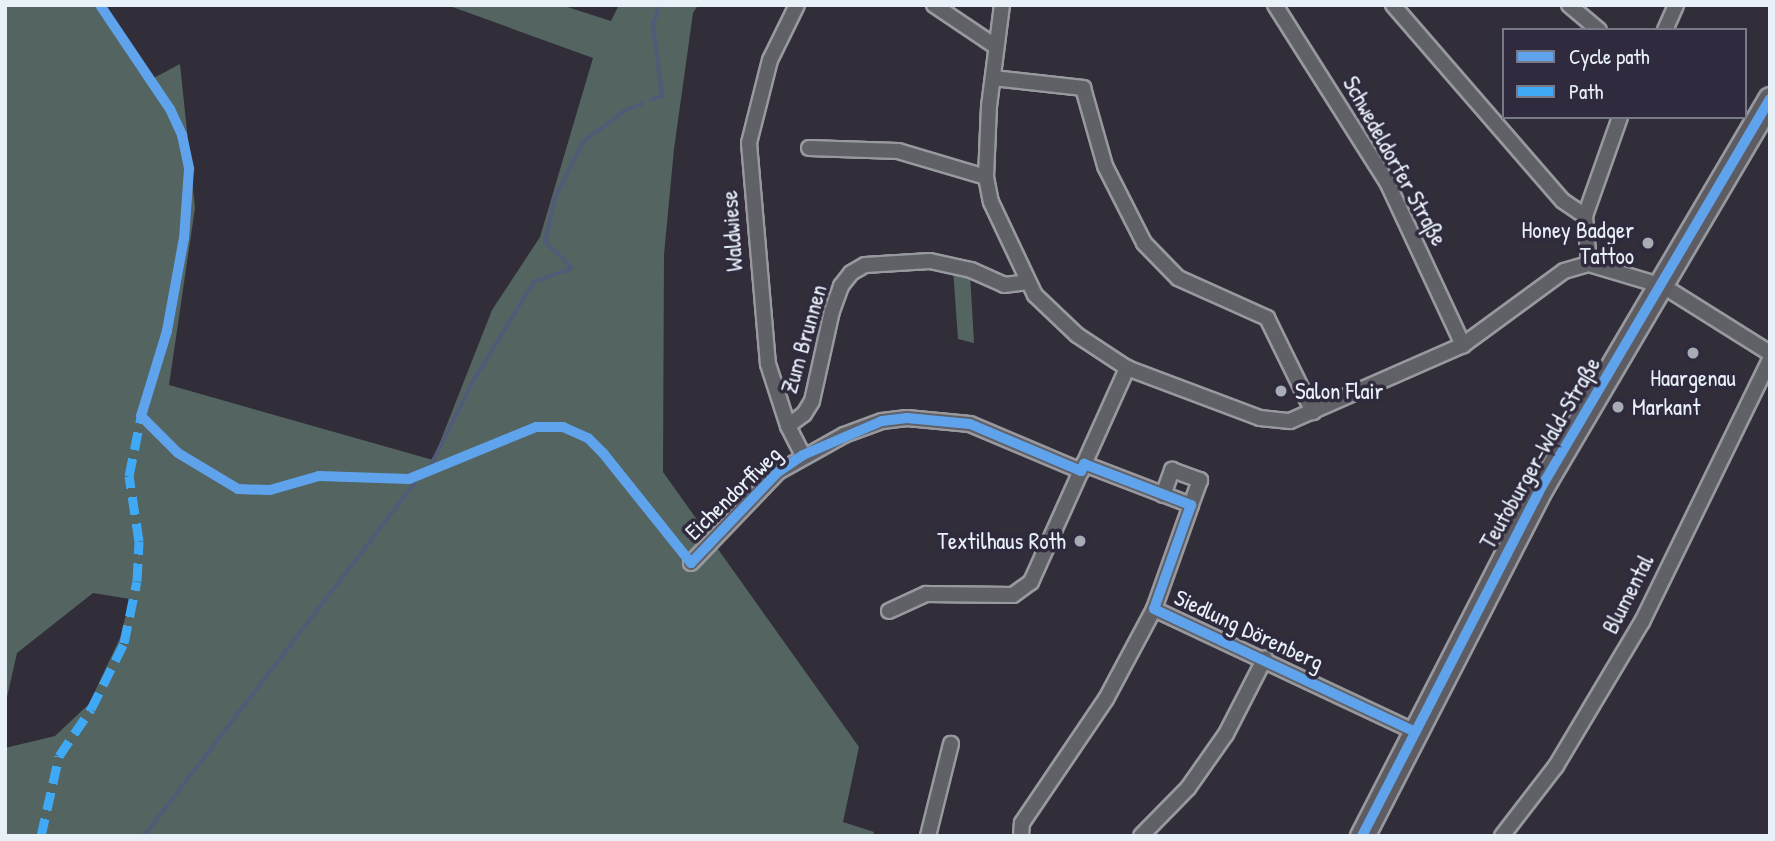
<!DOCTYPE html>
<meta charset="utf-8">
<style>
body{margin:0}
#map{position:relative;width:1775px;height:841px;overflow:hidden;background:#312e39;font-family:"Patrick Hand",sans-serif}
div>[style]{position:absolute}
.green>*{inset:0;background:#546461}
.stream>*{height:3.5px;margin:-1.75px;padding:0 1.75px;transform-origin:1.75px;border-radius:1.75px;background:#505c77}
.roads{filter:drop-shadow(2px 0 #98999f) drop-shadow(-2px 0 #98999f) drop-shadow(0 2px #98999f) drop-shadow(0 -2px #98999f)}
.minor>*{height:14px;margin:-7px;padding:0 7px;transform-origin:7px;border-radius:7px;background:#606067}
.primary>*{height:23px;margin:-11.5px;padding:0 11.5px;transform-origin:11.5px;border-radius:11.5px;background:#5d5c62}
.quiet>*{height:9px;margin-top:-4.5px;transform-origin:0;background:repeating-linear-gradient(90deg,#3fa9f5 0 18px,transparent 0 27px)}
.cycleway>*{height:10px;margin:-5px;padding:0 5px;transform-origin:5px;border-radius:5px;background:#60a3ed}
.dots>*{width:19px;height:19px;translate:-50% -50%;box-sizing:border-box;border:4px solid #2f2a3d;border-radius:50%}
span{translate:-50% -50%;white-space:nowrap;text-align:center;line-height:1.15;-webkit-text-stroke:7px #2f2a3d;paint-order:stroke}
.street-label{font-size:23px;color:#e8f1f8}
.poi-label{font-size:23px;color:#e8f1f8}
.right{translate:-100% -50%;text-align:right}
.left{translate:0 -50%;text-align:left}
.frame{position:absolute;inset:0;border:7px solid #e8f1f8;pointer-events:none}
.legend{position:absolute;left:1502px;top:28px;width:245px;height:91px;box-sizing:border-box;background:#2f2a3d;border:2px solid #797a88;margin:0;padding:9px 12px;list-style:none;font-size:21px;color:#e8f1f8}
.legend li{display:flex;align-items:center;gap:14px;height:35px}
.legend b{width:35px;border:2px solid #797a88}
</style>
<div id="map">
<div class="green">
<i style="clip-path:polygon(5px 5px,100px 5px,150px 80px,180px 64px,195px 208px,169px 385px,433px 460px,492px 310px,540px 237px,593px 58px,447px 5px,561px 5px,611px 21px,619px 5px,698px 5px,693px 13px,674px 149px,664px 255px,663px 472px,859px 747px,843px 822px,874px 832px,873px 836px,5px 836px,5px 748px,55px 736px,89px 704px,120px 638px,130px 599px,93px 593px,17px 653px,5px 706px)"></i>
<i style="clip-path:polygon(953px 269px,970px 274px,974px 343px,958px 339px)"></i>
</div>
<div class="stream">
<i style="left:651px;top:100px;width:12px;rotate:-20deg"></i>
<i style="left:662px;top:96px;width:72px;rotate:-97.2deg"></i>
<i style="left:653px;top:25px;width:21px;rotate:-73deg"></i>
<i style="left:431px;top:465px;width:97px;rotate:-63.2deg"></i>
<i style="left:475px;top:378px;width:113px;rotate:-58.4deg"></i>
<i style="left:534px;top:282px;width:40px;rotate:-20.2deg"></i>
<i style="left:572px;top:268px;width:37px;rotate:-136deg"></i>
<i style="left:545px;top:242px;width:45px;rotate:-77.2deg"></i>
<i style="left:555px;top:198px;width:63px;rotate:-63.4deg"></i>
<i style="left:583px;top:142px;width:54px;rotate:-36.7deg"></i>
<i style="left:626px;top:110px;width:17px;rotate:-21deg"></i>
<i style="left:144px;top:836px;width:444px;rotate:-52.5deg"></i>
</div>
<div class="roads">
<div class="minor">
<i style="left:797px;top:5px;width:61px;rotate:116.1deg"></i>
<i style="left:770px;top:60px;width:86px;rotate:104.2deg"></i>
<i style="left:749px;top:143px;width:222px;rotate:85.1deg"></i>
<i style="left:768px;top:364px;width:65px;rotate:72.1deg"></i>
<i style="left:788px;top:426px;width:33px;rotate:63deg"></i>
<i style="left:934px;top:5px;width:73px;rotate:33.9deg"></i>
<i style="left:1002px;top:5px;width:102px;rotate:97.3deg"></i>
<i style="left:989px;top:106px;width:71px;rotate:92.4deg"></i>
<i style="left:986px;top:177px;width:25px;rotate:79deg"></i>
<i style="left:991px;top:202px;width:103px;rotate:64.7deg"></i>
<i style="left:1035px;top:295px;width:58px;rotate:43.6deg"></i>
<i style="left:1077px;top:335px;width:60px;rotate:33.4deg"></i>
<i style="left:1127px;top:368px;width:142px;rotate:20.6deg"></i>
<i style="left:1260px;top:418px;width:30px;rotate:6deg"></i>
<i style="left:1290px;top:421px;width:189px;rotate:-23.7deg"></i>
<i style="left:1463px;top:345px;width:125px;rotate:-36.2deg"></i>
<i style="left:1564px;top:271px;width:26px;rotate:-16deg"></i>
<i style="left:1589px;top:264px;width:77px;rotate:16.6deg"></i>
<i style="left:1663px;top:286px;width:126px;rotate:32.1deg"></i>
<i style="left:1275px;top:5px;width:212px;rotate:57.7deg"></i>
<i style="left:1388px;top:184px;width:178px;rotate:65deg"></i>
<i style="left:1393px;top:5px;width:259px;rotate:49.1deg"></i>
<i style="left:1563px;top:201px;width:27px;rotate:34deg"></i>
<i style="left:1569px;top:5px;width:39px;rotate:40deg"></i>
<i style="left:1665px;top:30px;width:27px;rotate:-66deg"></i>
<i style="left:993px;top:78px;width:91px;rotate:6.3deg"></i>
<i style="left:1083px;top:88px;width:81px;rotate:74.2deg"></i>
<i style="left:1105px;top:166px;width:86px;rotate:63.1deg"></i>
<i style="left:1144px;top:243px;width:49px;rotate:45.8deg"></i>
<i style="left:1178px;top:278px;width:98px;rotate:24.2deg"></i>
<i style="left:1267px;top:318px;width:105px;rotate:63.9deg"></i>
<i style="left:809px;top:148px;width:89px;rotate:1.9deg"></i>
<i style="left:898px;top:151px;width:92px;rotate:16.5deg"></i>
<i style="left:1589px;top:264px;width:48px;rotate:-94.8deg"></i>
<i style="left:1585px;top:216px;width:105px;rotate:-70.5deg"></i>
<i style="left:788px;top:426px;width:20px;rotate:-37deg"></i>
<i style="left:804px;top:414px;width:15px;rotate:-58deg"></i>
<i style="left:812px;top:401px;width:92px;rotate:-77.5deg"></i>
<i style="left:832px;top:311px;width:27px;rotate:-70deg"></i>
<i style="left:841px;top:286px;width:16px;rotate:-52deg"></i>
<i style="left:851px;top:273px;width:16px;rotate:-30deg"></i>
<i style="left:865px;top:265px;width:65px;rotate:-3.5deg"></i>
<i style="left:930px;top:261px;width:42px;rotate:12.4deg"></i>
<i style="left:971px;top:270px;width:36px;rotate:24deg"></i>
<i style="left:1004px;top:285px;width:24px;rotate:-7deg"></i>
<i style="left:1163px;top:495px;width:27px;rotate:-70deg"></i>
<i style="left:1172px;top:470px;width:30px;rotate:20deg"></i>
<i style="left:1200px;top:480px;width:27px;rotate:110deg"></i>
<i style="left:691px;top:563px;width:126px;rotate:-46.3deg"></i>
<i style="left:778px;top:472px;width:76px;rotate:-29.3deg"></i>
<i style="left:844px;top:435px;width:40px;rotate:-20.2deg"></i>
<i style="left:882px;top:421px;width:25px;rotate:-7deg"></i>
<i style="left:907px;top:418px;width:63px;rotate:5.4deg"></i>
<i style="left:970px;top:424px;width:121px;rotate:22.9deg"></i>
<i style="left:1154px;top:609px;width:289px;rotate:25.2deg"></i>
<i style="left:889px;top:611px;width:41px;rotate:-24.7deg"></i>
<i style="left:926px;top:594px;width:87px;rotate:0.7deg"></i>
<i style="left:1013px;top:595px;width:22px;rotate:-36deg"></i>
<i style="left:1031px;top:582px;width:235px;rotate:-65.8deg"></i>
<i style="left:928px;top:836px;width:95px;rotate:-76deg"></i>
<i style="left:1021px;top:836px;width:13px;rotate:-86deg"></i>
<i style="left:1022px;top:823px;width:150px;rotate:-55.9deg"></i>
<i style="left:1106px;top:699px;width:102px;rotate:-61.9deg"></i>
<i style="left:1154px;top:609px;width:110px;rotate:-70.4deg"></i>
<i style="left:1191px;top:505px;width:115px;rotate:-159deg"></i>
<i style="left:1141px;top:836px;width:67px;rotate:-45.6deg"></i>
<i style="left:1188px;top:788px;width:66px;rotate:-54.9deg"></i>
<i style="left:1226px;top:734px;width:85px;rotate:-62.8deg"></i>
<i style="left:1502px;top:836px;width:88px;rotate:-52.4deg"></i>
<i style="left:1556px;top:766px;width:168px;rotate:-59.2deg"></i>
<i style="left:1642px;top:622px;width:292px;rotate:-64deg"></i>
</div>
<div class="primary">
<i style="left:1362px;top:836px;width:394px;rotate:-62.8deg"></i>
<i style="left:1542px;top:486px;width:449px;rotate:-59.5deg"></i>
</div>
</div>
<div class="quiet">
<i style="left:41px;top:836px;width:82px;rotate:-77.3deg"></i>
<i style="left:59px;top:756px;width:57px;rotate:-55.8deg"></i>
<i style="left:91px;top:709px;width:74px;rotate:-63.4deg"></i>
<i style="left:124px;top:643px;width:63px;rotate:-78.2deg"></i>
<i style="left:137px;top:581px;width:40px;rotate:-87.1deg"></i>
<i style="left:139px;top:541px;width:66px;rotate:-98.7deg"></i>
<i style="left:129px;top:476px;width:65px;rotate:-78.5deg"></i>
</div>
<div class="cycleway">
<i style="left:100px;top:5px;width:125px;rotate:56.1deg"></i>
<i style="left:170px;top:109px;width:29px;rotate:65deg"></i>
<i style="left:182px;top:135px;width:35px;rotate:78deg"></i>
<i style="left:189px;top:169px;width:69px;rotate:94.1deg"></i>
<i style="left:184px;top:238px;width:95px;rotate:100.4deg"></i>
<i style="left:167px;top:331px;width:89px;rotate:107deg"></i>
<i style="left:141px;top:416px;width:52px;rotate:45deg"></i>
<i style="left:178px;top:453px;width:70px;rotate:31deg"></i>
<i style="left:238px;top:489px;width:32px;rotate:2deg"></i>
<i style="left:270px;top:490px;width:51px;rotate:-15.9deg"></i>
<i style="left:319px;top:476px;width:90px;rotate:1.9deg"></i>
<i style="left:409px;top:479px;width:137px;rotate:-22.3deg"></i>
<i style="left:536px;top:427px;width:27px"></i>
<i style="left:563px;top:427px;width:27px;rotate:24deg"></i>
<i style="left:588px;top:438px;width:21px;rotate:45deg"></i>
<i style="left:603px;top:453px;width:141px;rotate:51.3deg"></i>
<i style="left:691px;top:563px;width:126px;rotate:-46.3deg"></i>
<i style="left:778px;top:472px;width:30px;rotate:-34deg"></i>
<i style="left:803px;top:455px;width:86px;rotate:-23.3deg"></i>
<i style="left:882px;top:421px;width:25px;rotate:-7deg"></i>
<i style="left:907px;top:418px;width:63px;rotate:5.4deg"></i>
<i style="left:970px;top:424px;width:121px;rotate:22.9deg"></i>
<i style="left:1081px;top:471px;width:8px;rotate:-67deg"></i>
<i style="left:1084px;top:464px;width:115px;rotate:21deg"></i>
<i style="left:1191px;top:505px;width:110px;rotate:109.6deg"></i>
<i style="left:1154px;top:609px;width:289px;rotate:25.2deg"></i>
<i style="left:1362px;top:836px;width:394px;rotate:-62.8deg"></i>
<i style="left:1542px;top:486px;width:449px;rotate:-59.5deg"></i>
</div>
<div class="dots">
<i style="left:1648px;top:243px;background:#a8adb5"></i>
<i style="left:1693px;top:353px;background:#a8adb5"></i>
<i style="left:1281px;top:391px;background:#a8adb5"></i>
<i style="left:1618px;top:407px;background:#a8adb5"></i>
<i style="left:1080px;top:541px;background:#a8adb5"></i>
</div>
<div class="street-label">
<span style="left:1395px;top:161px;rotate:61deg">Schwedeldorfer Straße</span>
<span style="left:732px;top:231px;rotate:-94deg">Waldwiese</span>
<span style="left:804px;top:339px;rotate:-74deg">Zum Brunnen</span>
<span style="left:1540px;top:453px;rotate:-60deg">Teutoburger-Wald-Straße</span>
<span style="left:733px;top:493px;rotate:-44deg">Eichendorffweg</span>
<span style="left:1628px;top:594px;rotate:-63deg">Blumental</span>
<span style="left:1249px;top:630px;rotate:25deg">Siedlung Dörenberg</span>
</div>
<div class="poi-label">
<span class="right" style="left:1634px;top:243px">Honey Badger<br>Tattoo</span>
<span style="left:1693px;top:378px">Haargenau</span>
<span class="left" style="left:1295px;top:391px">Salon Flair</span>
<span class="left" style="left:1632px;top:407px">Markant</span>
<span class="right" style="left:1066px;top:541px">Textilhaus Roth</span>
</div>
<div class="frame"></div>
<ul class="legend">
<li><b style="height:9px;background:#60a3ed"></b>Cycle path</li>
<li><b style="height:9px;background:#3fa9f5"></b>Path</li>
</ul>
</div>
